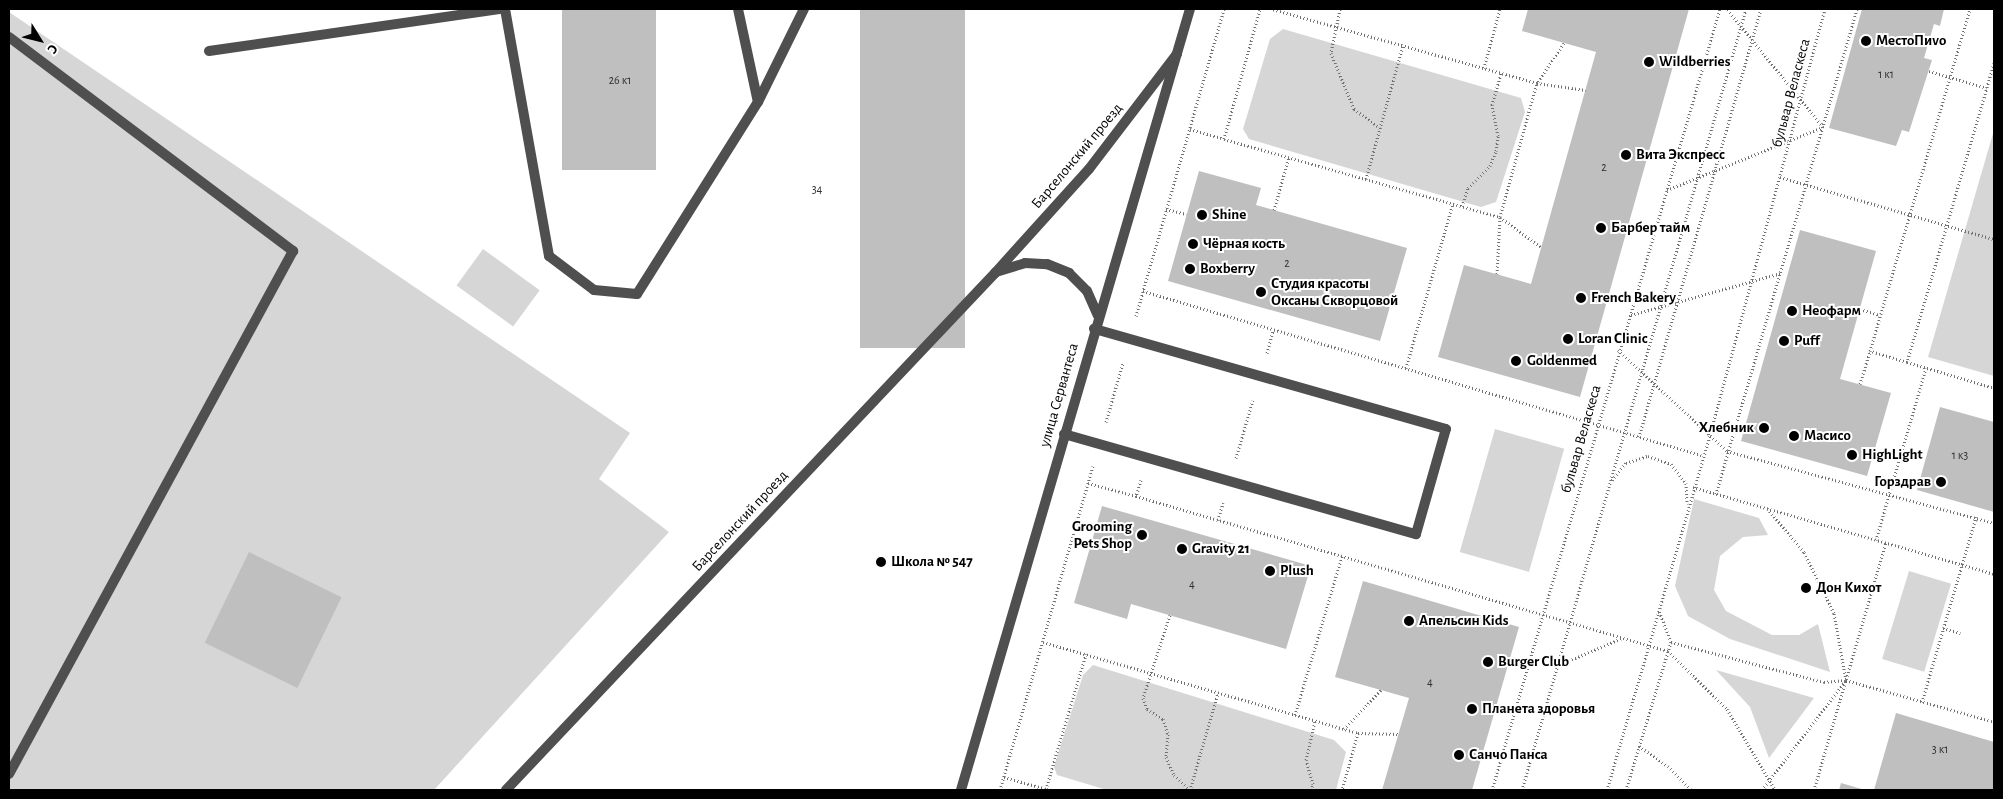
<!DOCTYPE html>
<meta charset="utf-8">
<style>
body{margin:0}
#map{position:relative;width:2003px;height:799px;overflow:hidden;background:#fff;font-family:"Alegreya Sans",sans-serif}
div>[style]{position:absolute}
.green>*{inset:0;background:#d6d6d6;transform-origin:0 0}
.building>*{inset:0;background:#bfbfbf;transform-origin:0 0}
.path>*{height:3px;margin-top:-1.5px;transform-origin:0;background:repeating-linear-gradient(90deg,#717171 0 1px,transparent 0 3.5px)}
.lane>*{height:10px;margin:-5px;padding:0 5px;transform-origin:5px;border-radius:5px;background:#4f4f4f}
.street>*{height:10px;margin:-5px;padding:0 5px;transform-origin:5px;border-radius:5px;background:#4f4f4f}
.dots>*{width:14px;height:14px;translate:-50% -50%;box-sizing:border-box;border:2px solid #fff;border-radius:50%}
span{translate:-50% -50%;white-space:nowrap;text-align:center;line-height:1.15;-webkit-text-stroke:4px #fff;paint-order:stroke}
.number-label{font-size:12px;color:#303030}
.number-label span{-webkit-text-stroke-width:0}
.poi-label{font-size:15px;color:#000;font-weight:700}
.left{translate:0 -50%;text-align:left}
.right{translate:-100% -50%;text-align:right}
.street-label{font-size:15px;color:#000}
.frame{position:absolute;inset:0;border:10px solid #000;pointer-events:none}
.north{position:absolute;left:15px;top:15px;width:50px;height:50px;-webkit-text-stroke:4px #fff;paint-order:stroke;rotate:126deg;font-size:14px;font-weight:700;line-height:20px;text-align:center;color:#000}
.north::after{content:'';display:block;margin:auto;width:18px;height:22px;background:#000;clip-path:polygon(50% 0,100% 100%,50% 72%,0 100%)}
</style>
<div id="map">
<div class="green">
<i style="clip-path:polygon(9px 12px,630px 433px,599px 479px,669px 532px,434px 790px,9px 790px)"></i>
<i style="clip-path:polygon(1283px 29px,1521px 98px,1525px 112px,1496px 202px,1481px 207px,1249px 139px,1243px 129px,1270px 39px)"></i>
<i style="clip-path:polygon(1994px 130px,1994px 376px,1928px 357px)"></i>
<i style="left:483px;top:249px;width:70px;height:45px;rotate:36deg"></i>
<i style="left:1495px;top:429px;width:72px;height:128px;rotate:16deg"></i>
<i style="clip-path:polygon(1694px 499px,1759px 518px,1768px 535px,1743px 537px,1720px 556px,1714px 590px,1726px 611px,1772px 635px,1799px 635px,1818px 624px,1830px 672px,1730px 639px,1688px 616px,1675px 586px)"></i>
<i style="left:1909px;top:571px;width:44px;height:92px;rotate:17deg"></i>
<i style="clip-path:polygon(1093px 665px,1334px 740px,1346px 752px,1336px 790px,1107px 790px,1057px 775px,1054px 767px,1083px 675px)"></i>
<i style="clip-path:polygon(1716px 670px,1814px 698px,1769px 758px,1750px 707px)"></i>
</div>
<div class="building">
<i style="left:562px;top:9px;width:94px;height:161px"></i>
<i style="left:860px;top:9px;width:105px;height:339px"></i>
<i style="clip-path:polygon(1528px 9px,1689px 9px,1580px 397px,1438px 357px,1464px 265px,1531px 284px,1596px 52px,1522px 31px)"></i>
<i style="clip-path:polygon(1862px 9px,1944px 9px,1940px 26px,1934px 24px,1924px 58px,1932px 60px,1909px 132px,1902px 130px,1896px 146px,1829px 128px)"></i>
<i style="clip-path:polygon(1199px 171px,1261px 188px,1256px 205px,1407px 248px,1380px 341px,1168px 281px)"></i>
<i style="clip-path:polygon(1800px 230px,1876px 251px,1840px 379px,1891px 393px,1867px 476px,1741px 441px)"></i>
<i style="clip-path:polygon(1940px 407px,1994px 422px,1994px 512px,1917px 490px)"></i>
<i style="clip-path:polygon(1102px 506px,1311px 566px,1286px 649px,1131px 604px,1127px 619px,1074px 603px)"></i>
<i style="left:249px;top:552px;width:103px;height:101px;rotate:26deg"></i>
<i style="clip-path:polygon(1363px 581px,1519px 627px,1472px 790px,1382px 790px,1409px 698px,1335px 677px)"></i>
<i style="clip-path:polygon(1896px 713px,1994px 742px,1994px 790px,1874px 790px)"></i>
<i style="clip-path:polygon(1841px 783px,1865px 790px,1839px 790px)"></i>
</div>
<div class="path">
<i style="left:1340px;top:9px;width:45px;rotate:101.6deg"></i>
<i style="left:1331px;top:53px;width:61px;rotate:67.7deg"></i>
<i style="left:1354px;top:109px;width:32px;rotate:36deg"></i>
<i style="left:1564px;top:43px;width:48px;rotate:124deg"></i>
<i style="left:1537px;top:83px;width:49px;rotate:8.3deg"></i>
<i style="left:1994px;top:63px;width:311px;rotate:106.2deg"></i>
<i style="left:1907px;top:362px;width:91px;rotate:16.6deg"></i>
<i style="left:1484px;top:68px;width:61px;rotate:-74.8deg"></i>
<i style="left:1929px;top:71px;width:60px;rotate:16.3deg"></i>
<i style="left:1190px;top:129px;width:35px;rotate:16deg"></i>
<i style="left:1224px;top:139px;width:135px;rotate:-74.5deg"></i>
<i style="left:1224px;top:139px;width:287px;rotate:15.8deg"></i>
<i style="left:1500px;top:217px;width:139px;rotate:-74.6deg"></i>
<i style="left:1537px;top:83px;width:275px;rotate:-164.4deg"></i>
<i style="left:1780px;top:177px;width:223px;rotate:16.2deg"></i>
<i style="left:1366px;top:179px;width:138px;rotate:-74.5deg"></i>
<i style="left:1667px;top:190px;width:168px;rotate:-22deg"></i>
<i style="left:1823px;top:127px;width:152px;rotate:-129.1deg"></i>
<i style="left:1462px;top:206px;width:19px;rotate:-72deg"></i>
<i style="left:1468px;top:188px;width:31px;rotate:-45deg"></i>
<i style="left:1490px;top:166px;width:16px;rotate:-68deg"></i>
<i style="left:1496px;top:151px;width:15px;rotate:-82deg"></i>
<i style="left:1498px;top:136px;width:32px;rotate:-101deg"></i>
<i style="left:1492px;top:105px;width:33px;rotate:-74deg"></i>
<i style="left:1166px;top:209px;width:21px;rotate:14deg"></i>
<i style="left:1274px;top:210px;width:55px;rotate:-74.2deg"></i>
<i style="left:1497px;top:274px;width:57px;rotate:-87deg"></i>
<i style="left:1500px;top:217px;width:51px;rotate:36.2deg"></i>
<i style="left:1143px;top:291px;width:582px;rotate:16.38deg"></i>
<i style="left:1860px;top:309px;width:21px;rotate:17deg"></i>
<i style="left:1631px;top:315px;width:156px;rotate:-15.6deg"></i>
<i style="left:1136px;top:316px;width:319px;rotate:-74deg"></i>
<i style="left:1618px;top:350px;width:149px;rotate:42.8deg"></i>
<i style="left:1727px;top:451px;width:277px;rotate:15.1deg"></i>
<i style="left:1267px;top:353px;width:24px;rotate:-75deg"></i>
<i style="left:1907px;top:362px;width:39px;rotate:-163deg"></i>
<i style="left:1870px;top:351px;width:356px;rotate:-73.7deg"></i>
<i style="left:1406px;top:368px;width:172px;rotate:-74.1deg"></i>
<i style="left:1860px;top:384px;width:34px;rotate:-73deg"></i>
<i style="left:1106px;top:422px;width:61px;rotate:-73.9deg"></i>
<i style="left:1639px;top:437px;width:445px;rotate:-74.1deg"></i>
<i style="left:1236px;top:458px;width:60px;rotate:-73.7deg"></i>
<i style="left:1141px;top:480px;width:17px;rotate:107deg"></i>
<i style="left:1136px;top:496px;width:554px;rotate:16.24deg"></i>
<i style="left:1668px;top:651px;width:83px;rotate:44.5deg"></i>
<i style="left:1727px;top:709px;width:94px;rotate:59.3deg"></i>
<i style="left:1612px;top:480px;width:22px;rotate:-51deg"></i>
<i style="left:1626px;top:463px;width:23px;rotate:-18deg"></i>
<i style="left:1648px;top:456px;width:24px;rotate:19deg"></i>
<i style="left:1671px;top:464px;width:24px;rotate:52deg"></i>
<i style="left:1686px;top:483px;width:21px;rotate:87deg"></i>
<i style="left:1088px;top:483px;width:50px;rotate:15.2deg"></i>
<i style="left:1693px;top:487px;width:313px;rotate:16.1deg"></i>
<i style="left:1716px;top:494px;width:505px;rotate:-73.79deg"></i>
<i style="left:1218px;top:520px;width:18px;rotate:-74deg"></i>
<i style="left:1876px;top:540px;width:179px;rotate:-73.8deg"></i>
<i style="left:1170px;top:615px;width:87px;rotate:108deg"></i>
<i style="left:1143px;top:698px;width:12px;rotate:70deg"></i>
<i style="left:1147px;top:709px;width:19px;rotate:32deg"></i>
<i style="left:1163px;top:719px;width:16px;rotate:72deg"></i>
<i style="left:1168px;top:734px;width:23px;rotate:95deg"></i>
<i style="left:1166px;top:757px;width:20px;rotate:66deg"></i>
<i style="left:1174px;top:775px;width:22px;rotate:43deg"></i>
<i style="left:1190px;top:790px;width:101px;rotate:-73.9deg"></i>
<i style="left:1943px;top:628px;width:18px;rotate:16deg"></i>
<i style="left:1043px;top:642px;width:328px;rotate:16.1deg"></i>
<i style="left:1358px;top:733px;width:59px;rotate:105.7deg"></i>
<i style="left:1671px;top:642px;width:158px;rotate:14.7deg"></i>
<i style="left:1824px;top:682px;width:22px;rotate:-5deg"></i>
<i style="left:1846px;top:680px;width:154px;rotate:15.8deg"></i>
<i style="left:1559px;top:665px;width:69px;rotate:-23.2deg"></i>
<i style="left:1922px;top:702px;width:193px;rotate:-73.7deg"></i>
<i style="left:1295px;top:715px;width:166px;rotate:-73.5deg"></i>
<i style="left:1344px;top:729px;width:54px;rotate:-46.5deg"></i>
<i style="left:1358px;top:733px;width:41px;rotate:1.4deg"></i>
<i style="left:1639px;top:746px;width:35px;rotate:35deg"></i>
<i style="left:1668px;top:766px;width:33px;rotate:46deg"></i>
<i style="left:1004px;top:777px;width:44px;rotate:15.9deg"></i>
<i style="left:1000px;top:790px;width:337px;rotate:-74deg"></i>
<i style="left:1051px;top:790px;width:5px;rotate:-169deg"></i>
<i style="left:1046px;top:789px;width:141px;rotate:-73.5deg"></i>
<i style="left:1311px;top:790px;width:6px;rotate:-72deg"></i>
<i style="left:1313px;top:784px;width:25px;rotate:-106deg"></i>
<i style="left:1306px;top:760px;width:40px;rotate:-77deg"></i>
<i style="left:1492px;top:790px;width:814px;rotate:-73.73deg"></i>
<i style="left:1522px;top:790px;width:812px;rotate:-74deg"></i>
<i style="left:1607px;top:790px;width:370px;rotate:-73.8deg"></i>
<i style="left:1710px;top:435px;width:441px;rotate:-74.9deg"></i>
<i style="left:1626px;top:790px;width:155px;rotate:-73.1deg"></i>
<i style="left:1671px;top:642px;width:34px;rotate:-111deg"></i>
<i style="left:1762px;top:790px;width:138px;rotate:-52.6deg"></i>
<i style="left:1846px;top:680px;width:68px;rotate:-100.2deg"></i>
<i style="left:1834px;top:613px;width:68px;rotate:-116.2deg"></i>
<i style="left:1804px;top:552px;width:57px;rotate:-130.1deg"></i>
<i style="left:1814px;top:790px;width:258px;rotate:-73.8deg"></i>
</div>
<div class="lane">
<i style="left:505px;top:9px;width:251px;rotate:79.9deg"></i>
<i style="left:549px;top:256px;width:56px;rotate:37.1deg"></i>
<i style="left:594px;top:290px;width:43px;rotate:5.3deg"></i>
<i style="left:637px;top:294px;width:227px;rotate:-57.8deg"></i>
<i style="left:758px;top:102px;width:104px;rotate:-63.7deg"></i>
<i style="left:738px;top:9px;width:95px;rotate:77.9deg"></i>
<i style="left:9px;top:37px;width:356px;rotate:37deg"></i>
<i style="left:293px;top:251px;width:595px;rotate:118.5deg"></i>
<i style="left:209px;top:51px;width:295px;rotate:-8.2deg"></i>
<i style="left:1064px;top:434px;width:366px;rotate:15.9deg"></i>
<i style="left:1416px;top:534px;width:109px;rotate:-74.1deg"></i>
<i style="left:1446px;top:429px;width:366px;rotate:-164.1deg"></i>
</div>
<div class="street">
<i style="left:996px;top:272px;width:30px;rotate:-17deg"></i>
<i style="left:1025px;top:263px;width:22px;rotate:3deg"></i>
<i style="left:1047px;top:264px;width:24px;rotate:22deg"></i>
<i style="left:1069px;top:273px;width:25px;rotate:45deg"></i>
<i style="left:1087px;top:291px;width:27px;rotate:66deg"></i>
<i style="left:506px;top:790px;width:712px;rotate:-46.59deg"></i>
<i style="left:995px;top:273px;width:140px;rotate:-47.9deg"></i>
<i style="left:1089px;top:169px;width:145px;rotate:-52.6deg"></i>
<i style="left:961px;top:790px;width:814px;rotate:-73.66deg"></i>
</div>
<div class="dots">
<i style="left:1866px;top:41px;background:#000"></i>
<i style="left:1649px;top:62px;background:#000"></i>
<i style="left:1626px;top:155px;background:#000"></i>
<i style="left:1202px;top:215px;background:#000"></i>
<i style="left:1601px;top:228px;background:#000"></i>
<i style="left:1193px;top:244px;background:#000"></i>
<i style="left:1190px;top:269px;background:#000"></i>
<i style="left:1261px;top:292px;background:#000"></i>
<i style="left:1581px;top:298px;background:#000"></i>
<i style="left:1792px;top:311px;background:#000"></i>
<i style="left:1568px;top:339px;background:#000"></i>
<i style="left:1784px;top:341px;background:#000"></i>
<i style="left:1516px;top:361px;background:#000"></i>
<i style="left:1764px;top:428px;background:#000"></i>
<i style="left:1794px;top:436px;background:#000"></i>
<i style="left:1852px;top:455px;background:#000"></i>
<i style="left:1941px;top:482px;background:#000"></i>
<i style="left:1142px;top:535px;background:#000"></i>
<i style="left:1182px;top:549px;background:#000"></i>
<i style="left:881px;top:562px;background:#000"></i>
<i style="left:1270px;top:571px;background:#000"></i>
<i style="left:1806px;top:588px;background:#000"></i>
<i style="left:1409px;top:621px;background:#000"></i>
<i style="left:1488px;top:662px;background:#000"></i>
<i style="left:1472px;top:709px;background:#000"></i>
<i style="left:1459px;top:755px;background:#000"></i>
</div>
<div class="number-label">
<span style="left:1886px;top:75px">1 к1</span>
<span style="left:620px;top:81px">26 к1</span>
<span style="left:1604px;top:168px">2</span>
<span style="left:817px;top:190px">34</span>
<span style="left:1287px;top:264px">2</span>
<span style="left:1960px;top:456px">1 к3</span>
<span style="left:1192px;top:585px">4</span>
<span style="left:1430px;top:683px">4</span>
<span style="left:1940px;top:750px">3 к1</span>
</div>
<div class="poi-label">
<span class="left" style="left:1876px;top:41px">МестоПиvо</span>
<span class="left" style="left:1659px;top:62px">Wildberries</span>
<span class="left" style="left:1636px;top:155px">Вита Экспресс</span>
<span class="left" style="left:1212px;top:215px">Shine</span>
<span class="left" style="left:1611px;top:228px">Барбер тайм</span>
<span class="left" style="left:1203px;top:244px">Чёрная кость</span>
<span class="left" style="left:1200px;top:269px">Boxberry</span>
<span class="left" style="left:1271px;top:292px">Студия красоты<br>Оксаны Скворцовой</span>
<span class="left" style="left:1591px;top:298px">French Bakery</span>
<span class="left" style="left:1802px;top:311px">Неофарм</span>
<span class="left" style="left:1578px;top:339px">Loran Clinic</span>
<span class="left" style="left:1794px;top:341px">Puff</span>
<span class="left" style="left:1527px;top:361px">Goldenmed</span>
<span class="right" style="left:1754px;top:428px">Хлебник</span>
<span class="left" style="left:1804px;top:436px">Масисо</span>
<span class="left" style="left:1862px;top:455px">HighLight</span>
<span class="right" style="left:1931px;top:482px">Горздрав</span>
<span class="right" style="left:1132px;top:535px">Grooming<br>Pets Shop</span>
<span class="left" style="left:1192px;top:549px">Gravity 21</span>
<span class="left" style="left:891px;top:562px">Школа № 547</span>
<span class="left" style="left:1280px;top:571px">Plush</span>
<span class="left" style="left:1816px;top:588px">Дон Кихот</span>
<span class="left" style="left:1419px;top:621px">Апельсин Kids</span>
<span class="left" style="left:1498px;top:662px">Burger Club</span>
<span class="left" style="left:1482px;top:709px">Планета здоровья</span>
<span class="left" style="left:1469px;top:755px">Санчо Панса</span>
</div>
<div class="street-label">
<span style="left:1791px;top:93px;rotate:-75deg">бульвар Веласкеса</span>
<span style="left:1077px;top:156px;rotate:-50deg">Барселонский проезд</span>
<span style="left:1059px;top:395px;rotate:-74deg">улица Сервантеса</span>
<span style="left:1581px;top:439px;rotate:-74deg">бульвар Веласкеса</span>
<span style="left:740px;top:521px;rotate:-47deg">Барселонский проезд</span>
</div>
<div class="frame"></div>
<div class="north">С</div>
</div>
